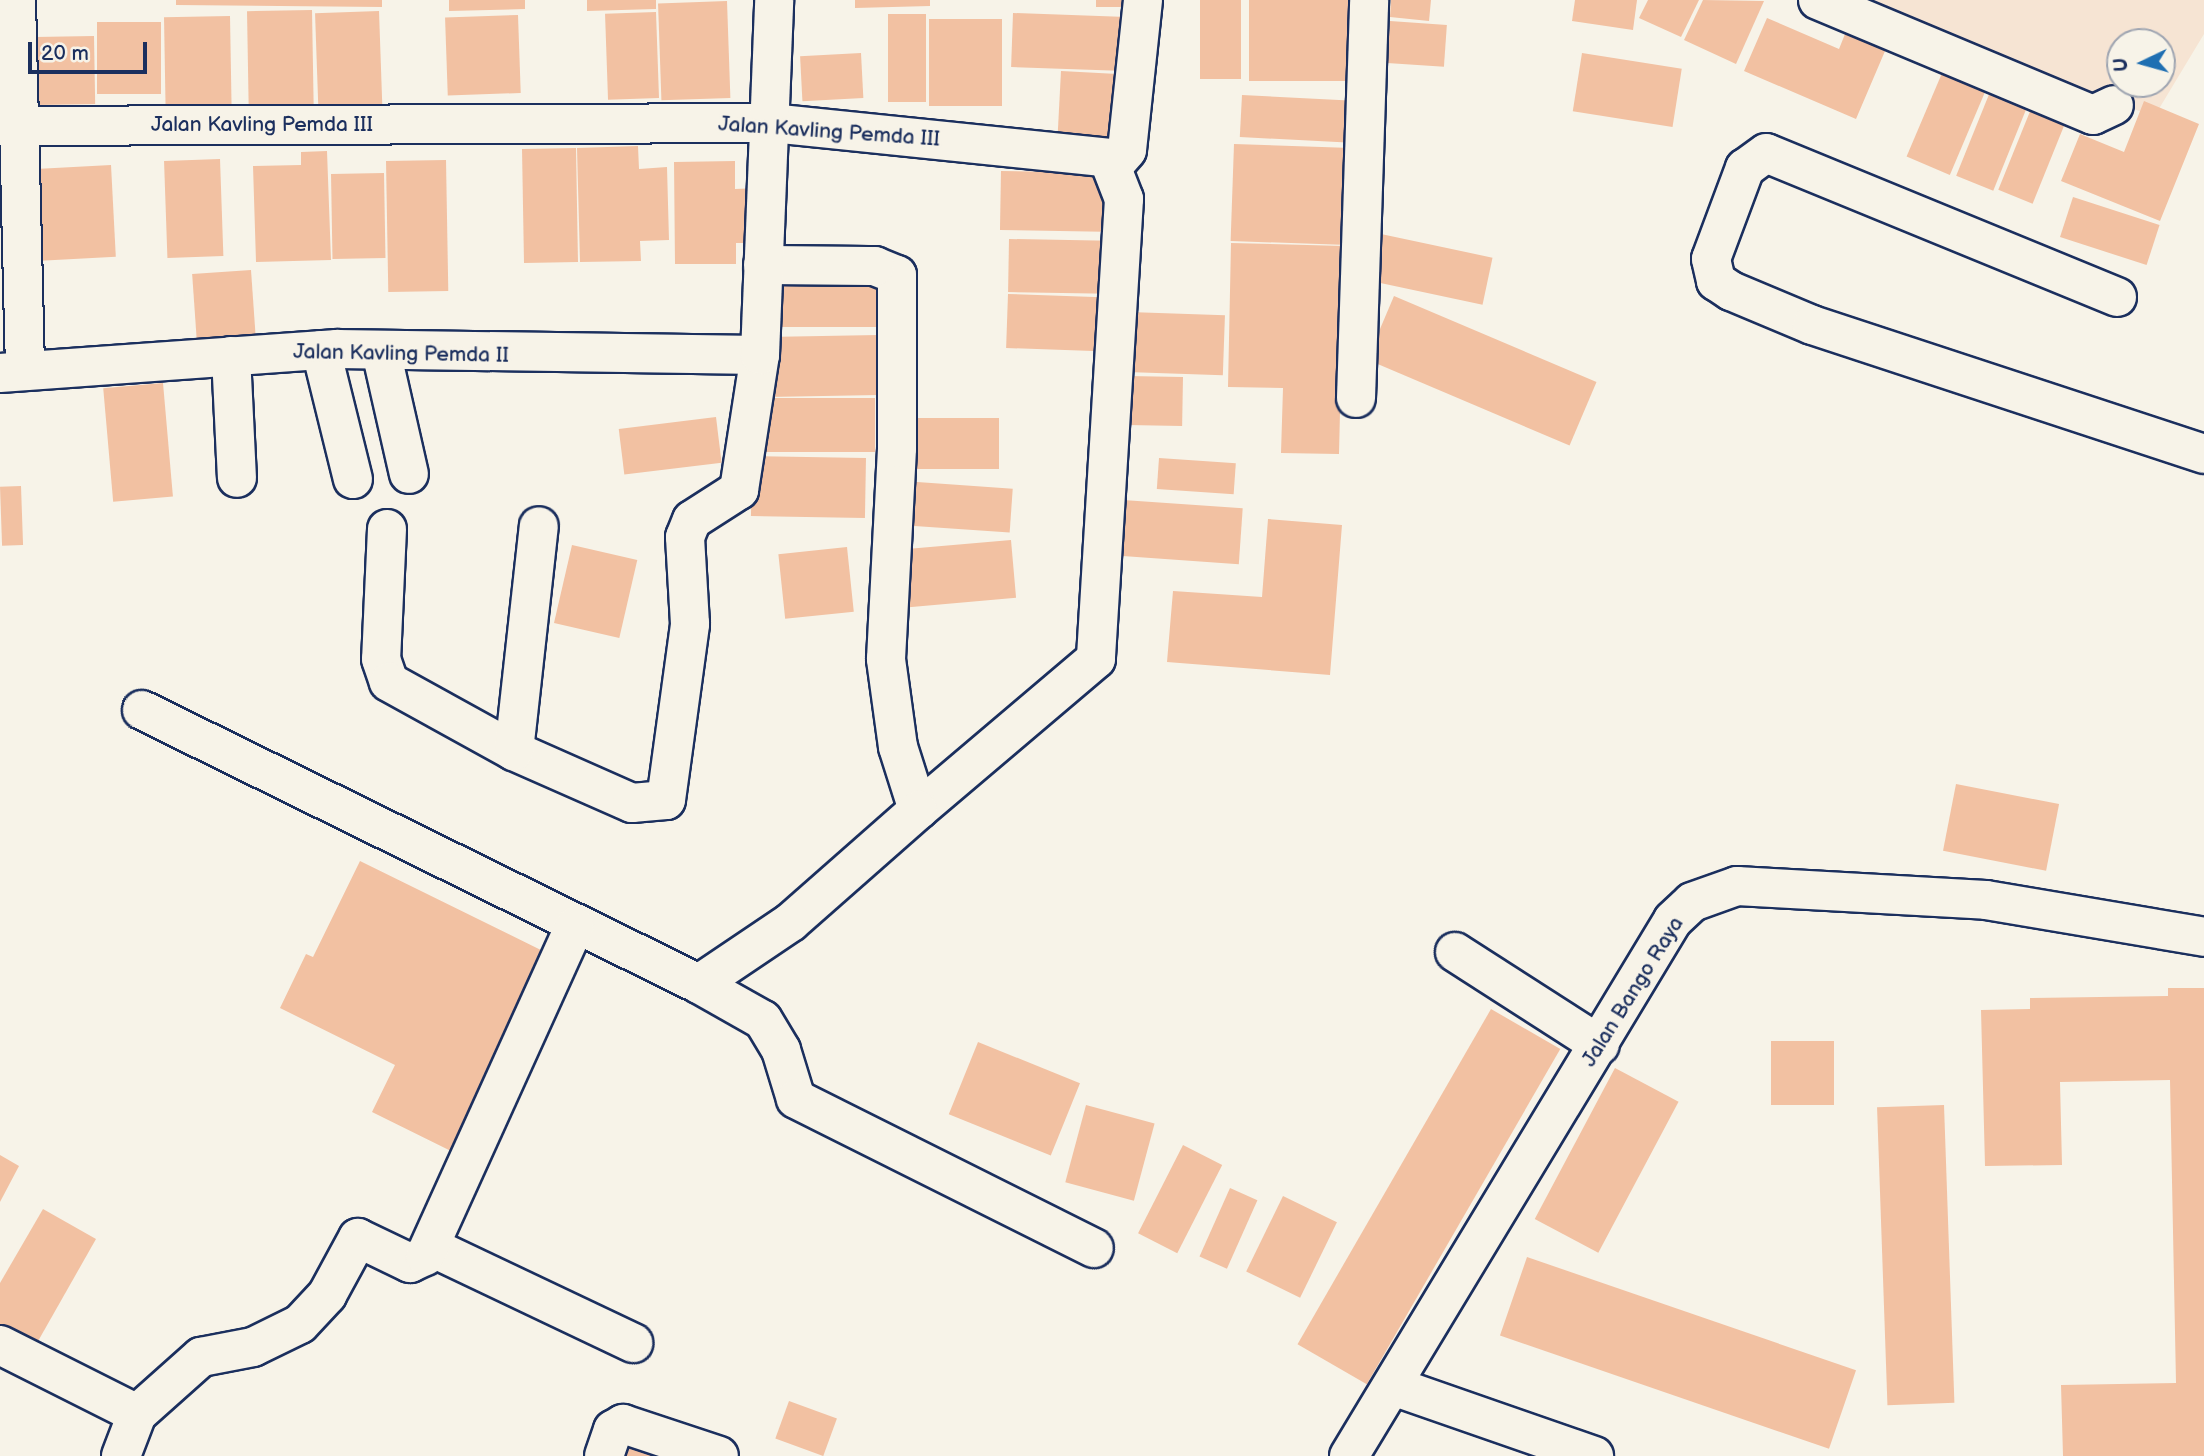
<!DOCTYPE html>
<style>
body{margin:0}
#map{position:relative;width:2204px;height:1456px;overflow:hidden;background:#f7f3e8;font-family:"Balsamiq Sans",sans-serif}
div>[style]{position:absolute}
.built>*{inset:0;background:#f6e4d3}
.building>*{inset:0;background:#f2c1a2;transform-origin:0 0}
.roads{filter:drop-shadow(2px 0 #1b2f5e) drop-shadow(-2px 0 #1b2f5e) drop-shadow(0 2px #1b2f5e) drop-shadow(0 -2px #1b2f5e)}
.minor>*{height:38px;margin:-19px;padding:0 19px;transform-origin:19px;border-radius:19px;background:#f7f3e8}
span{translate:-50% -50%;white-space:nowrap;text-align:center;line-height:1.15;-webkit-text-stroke:5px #f7f3e8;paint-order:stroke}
.street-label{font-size:21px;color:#1b2f5e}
.north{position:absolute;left:2106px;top:28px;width:70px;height:70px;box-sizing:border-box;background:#f7f3e8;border:2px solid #9fa5b1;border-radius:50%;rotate:265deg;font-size:19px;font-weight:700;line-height:28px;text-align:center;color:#1b2f5e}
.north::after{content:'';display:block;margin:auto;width:24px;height:32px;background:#1f6fb2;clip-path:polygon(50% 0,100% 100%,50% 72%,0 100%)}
.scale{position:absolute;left:28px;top:42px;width:119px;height:32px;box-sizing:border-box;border:4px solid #1b2f5e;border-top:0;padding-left:9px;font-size:21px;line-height:24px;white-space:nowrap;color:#1b2f5e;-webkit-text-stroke:5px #f7f3e8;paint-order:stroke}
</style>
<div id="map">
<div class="built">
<i style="clip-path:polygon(evenodd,1862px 0,2204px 0,2204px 34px,2154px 117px,1862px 0,2120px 42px,2162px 42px,2162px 84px,2120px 84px,2120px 42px)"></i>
</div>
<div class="building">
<i style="clip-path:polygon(176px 0,382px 0,382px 7px,176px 5px)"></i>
<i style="clip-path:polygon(449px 0,525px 0,525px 9px,449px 11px)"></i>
<i style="clip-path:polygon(587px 0,656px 0,656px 9px,587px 11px)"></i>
<i style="clip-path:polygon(855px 0,930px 0,930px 6px,855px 8px)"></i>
<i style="left:1096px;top:0;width:43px;height:7px"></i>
<i style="left:1200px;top:0;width:41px;height:79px"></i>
<i style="left:1249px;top:0;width:108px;height:81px"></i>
<i style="clip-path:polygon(1391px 0,1431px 0,1429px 21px,1390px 17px)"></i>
<i style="clip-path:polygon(1575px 0,1637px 0,1633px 30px,1572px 21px)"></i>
<i style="clip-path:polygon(1648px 0,1699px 0,1681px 37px,1639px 18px)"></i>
<i style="clip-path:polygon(1703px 0,1764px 1px,1736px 64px,1684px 40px)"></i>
<i style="left:727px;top:1px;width:97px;height:69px;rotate:88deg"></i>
<i style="left:312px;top:10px;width:100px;height:65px;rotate:89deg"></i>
<i style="left:379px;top:11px;width:101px;height:64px;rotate:88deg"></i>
<i style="left:656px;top:12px;width:86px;height:51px;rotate:88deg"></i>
<i style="left:1013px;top:13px;width:114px;height:54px;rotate:2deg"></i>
<i style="left:888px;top:14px;width:38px;height:88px"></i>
<i style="left:518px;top:15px;width:78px;height:73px;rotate:88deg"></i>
<i style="left:230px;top:16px;width:99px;height:66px;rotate:89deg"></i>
<i style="clip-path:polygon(1767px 18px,1839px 49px,1851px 19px,1891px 37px,1856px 119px,1744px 71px)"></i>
<i style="left:929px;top:19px;width:73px;height:87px"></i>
<i style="left:1390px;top:21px;width:57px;height:42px;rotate:4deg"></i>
<i style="left:97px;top:22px;width:64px;height:72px"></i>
<i style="left:94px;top:36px;width:68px;height:59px;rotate:89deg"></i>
<i style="left:861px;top:53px;width:45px;height:61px;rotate:87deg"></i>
<i style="left:1582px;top:53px;width:101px;height:59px;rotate:9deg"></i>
<i style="left:1948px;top:59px;width:47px;height:106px;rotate:23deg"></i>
<i style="left:1061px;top:71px;width:66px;height:74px;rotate:3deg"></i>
<i style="left:1994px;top:82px;width:40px;height:101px;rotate:22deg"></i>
<i style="left:1242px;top:95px;width:107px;height:42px;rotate:3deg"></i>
<i style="left:2035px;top:99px;width:37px;height:98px;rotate:22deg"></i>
<i style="clip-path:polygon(2144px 101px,2199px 124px,2160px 221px,2061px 181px,2080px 134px,2124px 152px)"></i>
<i style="left:1234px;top:144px;width:110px;height:97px;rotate:2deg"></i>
<i style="clip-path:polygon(638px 146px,639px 169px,667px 167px,669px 240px,640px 241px,641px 261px,580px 262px,577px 148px)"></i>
<i style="left:576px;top:148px;width:114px;height:54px;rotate:89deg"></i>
<i style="clip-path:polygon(327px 151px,331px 260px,256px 262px,253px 166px,301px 165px,301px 152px)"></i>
<i style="left:220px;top:159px;width:97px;height:56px;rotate:88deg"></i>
<i style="left:446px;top:160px;width:131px;height:60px;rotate:89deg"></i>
<i style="clip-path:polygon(735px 161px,735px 189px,759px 188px,760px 243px,736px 243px,736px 264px,675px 264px,674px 162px)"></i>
<i style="left:111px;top:165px;width:92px;height:80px;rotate:87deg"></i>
<i style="left:1001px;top:171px;width:103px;height:59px;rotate:1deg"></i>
<i style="left:384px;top:173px;width:85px;height:53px;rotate:89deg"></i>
<i style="left:2073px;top:197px;width:91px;height:42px;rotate:18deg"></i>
<i style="left:1381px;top:234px;width:114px;height:48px;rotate:12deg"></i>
<i style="left:1009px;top:239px;width:100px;height:53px;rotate:1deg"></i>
<i style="clip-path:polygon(1231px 243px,1344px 246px,1339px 454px,1281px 453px,1283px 388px,1228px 387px)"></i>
<i style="left:251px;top:270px;width:76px;height:59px;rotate:86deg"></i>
<i style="left:767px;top:273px;width:118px;height:54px"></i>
<i style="left:1008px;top:294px;width:101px;height:54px;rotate:2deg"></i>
<i style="left:1394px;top:296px;width:220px;height:69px;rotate:23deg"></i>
<i style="left:1129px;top:312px;width:96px;height:60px;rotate:2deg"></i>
<i style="left:878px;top:335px;width:60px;height:112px;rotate:89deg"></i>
<i style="left:1128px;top:376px;width:55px;height:49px;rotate:1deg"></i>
<i style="left:163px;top:383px;width:114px;height:60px;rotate:85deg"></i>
<i style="left:875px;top:398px;width:54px;height:111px;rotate:90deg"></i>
<i style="left:716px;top:417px;width:46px;height:98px;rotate:83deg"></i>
<i style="left:904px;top:418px;width:95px;height:51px"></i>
<i style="left:752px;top:456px;width:114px;height:60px;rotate:1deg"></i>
<i style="left:1159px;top:458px;width:77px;height:31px;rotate:4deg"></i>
<i style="left:903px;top:481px;width:110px;height:44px;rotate:4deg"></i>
<i style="left:21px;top:486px;width:59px;height:21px;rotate:88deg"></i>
<i style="left:1123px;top:500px;width:120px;height:56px;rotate:4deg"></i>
<i style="clip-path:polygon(1268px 519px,1342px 525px,1330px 675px,1167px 662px,1173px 591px,1262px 597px)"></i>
<i style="left:1011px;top:540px;width:58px;height:119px;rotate:85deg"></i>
<i style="left:572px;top:545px;width:67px;height:80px;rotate:13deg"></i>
<i style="left:847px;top:547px;width:65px;height:69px;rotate:84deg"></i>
<i style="left:1956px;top:784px;width:105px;height:68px;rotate:11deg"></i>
<i style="clip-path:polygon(360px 861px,553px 956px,457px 1154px,372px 1112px,395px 1065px,280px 1008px,306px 954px,313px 957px)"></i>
<i style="clip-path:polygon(2168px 988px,2204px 988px,2204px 1456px,2063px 1456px,2061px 1385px,2176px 1383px,2170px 1080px,2060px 1082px,2062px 1165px,1985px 1166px,1981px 1010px,2030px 1009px,2030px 998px,2168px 996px)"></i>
<i style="left:1491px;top:1009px;width:80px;height:387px;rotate:30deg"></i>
<i style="left:1771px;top:1041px;width:63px;height:64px"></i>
<i style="left:978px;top:1042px;width:110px;height:78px;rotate:22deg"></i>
<i style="left:1615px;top:1068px;width:72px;height:171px;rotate:28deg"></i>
<i style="left:1086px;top:1105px;width:71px;height:80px;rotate:15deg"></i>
<i style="left:1944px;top:1105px;width:298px;height:67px;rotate:88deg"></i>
<i style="left:1183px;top:1145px;width:44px;height:99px;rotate:27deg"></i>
<i style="clip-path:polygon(0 1155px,19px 1166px,0 1202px)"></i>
<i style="left:1230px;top:1188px;width:30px;height:75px;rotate:24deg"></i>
<i style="left:1283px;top:1196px;width:60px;height:84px;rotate:26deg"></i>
<i style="clip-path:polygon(43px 1209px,96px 1239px,33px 1350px,0 1331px,0 1283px)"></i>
<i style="left:1527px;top:1257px;width:348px;height:83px;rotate:19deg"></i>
<i style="left:789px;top:1401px;width:51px;height:40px;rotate:20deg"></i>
<i style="clip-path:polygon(625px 1441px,673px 1456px,620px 1456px)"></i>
</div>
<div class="roads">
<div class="minor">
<i style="left:16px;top:0;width:371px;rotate:88.6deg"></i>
<i style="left:1818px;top:0;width:298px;rotate:22.7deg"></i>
<i style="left:2093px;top:115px;width:23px;rotate:-25deg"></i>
<i style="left:0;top:126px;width:772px;rotate:-0.22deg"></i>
<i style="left:772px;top:123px;width:338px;rotate:5.9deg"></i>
<i style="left:1108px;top:158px;width:44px;rotate:68.7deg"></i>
<i style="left:1124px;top:199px;width:461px;rotate:93.5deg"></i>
<i style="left:1096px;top:659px;width:233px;rotate:139.7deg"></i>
<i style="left:918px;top:810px;width:66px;rotate:-107.6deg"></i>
<i style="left:898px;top:747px;width:89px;rotate:-97.8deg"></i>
<i style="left:886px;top:659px;width:211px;rotate:-87deg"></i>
<i style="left:897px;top:448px;width:173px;rotate:-90deg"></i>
<i style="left:897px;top:275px;width:24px;rotate:-158deg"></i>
<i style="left:875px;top:266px;width:112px;rotate:-179.5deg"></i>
<i style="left:1115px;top:164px;width:18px;rotate:-49deg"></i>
<i style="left:1127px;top:150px;width:151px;rotate:-83.9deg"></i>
<i style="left:2117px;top:297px;width:379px;rotate:-157.7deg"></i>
<i style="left:1766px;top:153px;width:26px;rotate:144deg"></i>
<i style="left:1745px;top:168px;width:97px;rotate:110.5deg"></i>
<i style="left:1711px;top:259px;width:23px;rotate:77deg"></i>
<i style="left:1716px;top:281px;width:18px;rotate:34deg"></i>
<i style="left:1731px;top:291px;width:88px;rotate:22.8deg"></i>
<i style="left:1812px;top:325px;width:413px;rotate:18.2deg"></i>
<i style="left:321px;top:350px;width:133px;rotate:76.1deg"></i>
<i style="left:381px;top:351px;width:126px;rotate:77.2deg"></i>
<i style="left:231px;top:356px;width:122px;rotate:87.2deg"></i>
<i style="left:0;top:373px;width:338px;rotate:-4.1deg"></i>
<i style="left:337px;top:349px;width:423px;rotate:0.8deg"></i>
<i style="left:1356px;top:398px;width:398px;rotate:-88.1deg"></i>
<i style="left:387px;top:529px;width:130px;rotate:92.6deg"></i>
<i style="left:381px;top:659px;width:24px;rotate:71deg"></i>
<i style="left:389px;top:682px;width:143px;rotate:28.9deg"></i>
<i style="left:514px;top:751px;width:129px;rotate:23.8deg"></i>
<i style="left:632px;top:803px;width:34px;rotate:-5deg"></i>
<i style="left:666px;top:800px;width:178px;rotate:-82.2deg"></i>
<i style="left:690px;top:624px;width:87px;rotate:-93.3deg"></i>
<i style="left:685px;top:537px;width:18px;rotate:-68deg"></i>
<i style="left:692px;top:520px;width:56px;rotate:-32.6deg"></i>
<i style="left:739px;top:490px;width:137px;rotate:-81.2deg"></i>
<i style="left:760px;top:355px;width:355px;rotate:-87.7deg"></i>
<i style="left:142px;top:710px;width:621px;rotate:26.19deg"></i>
<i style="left:514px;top:751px;width:226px;rotate:-83.7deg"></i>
<i style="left:918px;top:810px;width:169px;rotate:138.6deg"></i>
<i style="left:791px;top:922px;width:111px;rotate:146deg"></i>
<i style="left:699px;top:984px;width:73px;rotate:29.4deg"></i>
<i style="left:763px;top:1020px;width:35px;rotate:59deg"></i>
<i style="left:781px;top:1050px;width:51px;rotate:73deg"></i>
<i style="left:796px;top:1099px;width:333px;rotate:26.6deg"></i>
<i style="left:1455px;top:952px;width:172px;rotate:32.7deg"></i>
<i style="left:431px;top:1247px;width:224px;rotate:25.4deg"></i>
<i style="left:0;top:1345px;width:153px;rotate:26.7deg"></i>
<i style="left:137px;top:1414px;width:45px;rotate:110.9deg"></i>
<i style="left:1393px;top:1386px;width:213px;rotate:19.2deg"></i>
<i style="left:137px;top:1414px;width:86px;rotate:-41.7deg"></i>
<i style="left:201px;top:1357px;width:53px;rotate:-10.9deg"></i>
<i style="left:253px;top:1347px;width:52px;rotate:-26.1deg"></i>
<i style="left:300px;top:1324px;width:40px;rotate:-47deg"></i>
<i style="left:327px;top:1295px;width:65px;rotate:-61.5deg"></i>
<i style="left:358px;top:1238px;width:58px;rotate:25.7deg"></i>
<i style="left:410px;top:1263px;width:17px;rotate:-25deg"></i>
<i style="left:425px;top:1256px;width:362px;rotate:-65.6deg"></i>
<i style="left:604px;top:1456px;width:28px;rotate:-71deg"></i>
<i style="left:613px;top:1430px;width:12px;rotate:-31deg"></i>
<i style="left:623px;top:1424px;width:101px;rotate:18.4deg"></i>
<i style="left:1349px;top:1456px;width:626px;rotate:-58.85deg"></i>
<i style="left:1673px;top:920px;width:26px;rotate:-43deg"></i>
<i style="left:1692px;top:902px;width:48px;rotate:-19.6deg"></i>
<i style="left:1737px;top:886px;width:249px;rotate:3.2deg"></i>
<i style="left:1986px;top:900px;width:221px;rotate:9.6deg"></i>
</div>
</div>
<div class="street-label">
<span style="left:262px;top:125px">Jalan Kavling Pemda III</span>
<span style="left:829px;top:132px;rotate:4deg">Jalan Kavling Pemda III</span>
<span style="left:401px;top:354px;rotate:1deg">Jalan Kavling Pemda II</span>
<span style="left:1633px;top:992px;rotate:-58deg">Jalan Bango Raya</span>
</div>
<div class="north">U</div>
<div class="scale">20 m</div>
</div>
